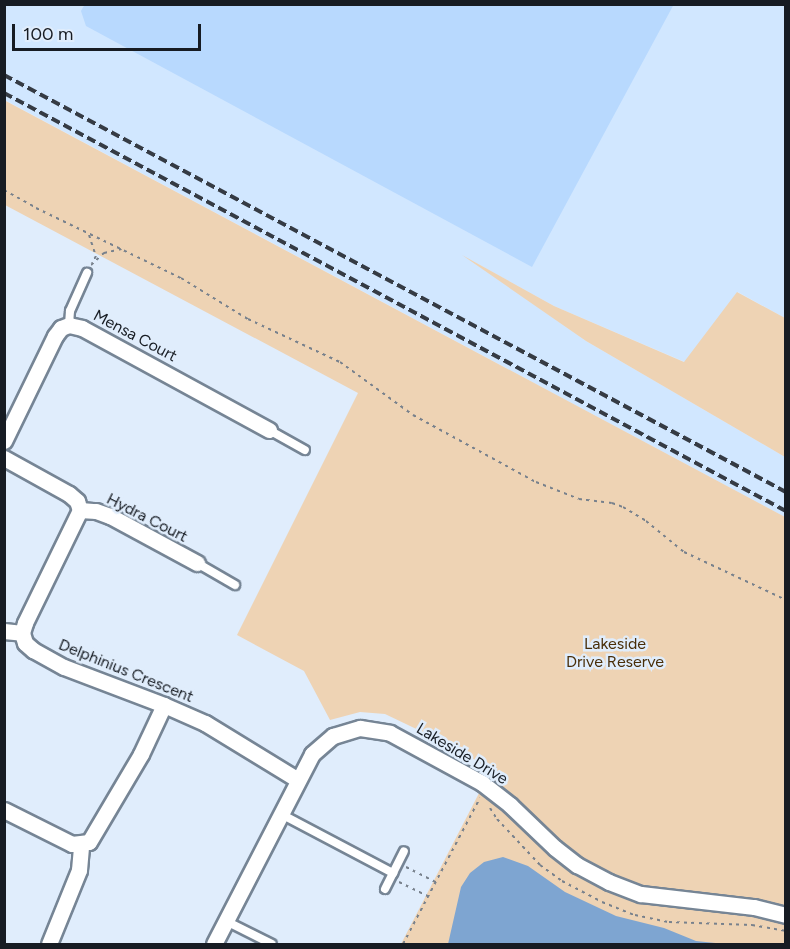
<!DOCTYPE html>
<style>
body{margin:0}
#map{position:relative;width:790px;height:949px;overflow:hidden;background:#e0edfc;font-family:Figtree,sans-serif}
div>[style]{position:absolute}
.built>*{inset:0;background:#d1e7ff}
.green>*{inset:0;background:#eed3b4}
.water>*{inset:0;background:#7ea5d1}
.building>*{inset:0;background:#b8d9fe}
.path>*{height:2px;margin-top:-1px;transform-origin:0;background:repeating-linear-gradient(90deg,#78818c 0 3px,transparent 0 7.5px)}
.roads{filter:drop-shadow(2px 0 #768595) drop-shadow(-2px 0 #768595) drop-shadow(0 2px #768595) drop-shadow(0 -2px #768595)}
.service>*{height:8px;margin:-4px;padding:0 4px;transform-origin:4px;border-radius:4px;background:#fff}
.minor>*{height:15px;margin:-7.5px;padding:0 7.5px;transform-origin:7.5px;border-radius:7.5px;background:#fff}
.rail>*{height:4px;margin-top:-2px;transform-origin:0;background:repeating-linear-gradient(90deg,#353b44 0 9px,transparent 0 13.5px)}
span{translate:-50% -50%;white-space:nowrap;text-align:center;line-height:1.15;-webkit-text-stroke:5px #e0edfc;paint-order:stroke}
.street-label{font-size:16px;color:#171c23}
.park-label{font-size:16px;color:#492e08}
.frame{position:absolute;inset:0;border:6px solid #171c23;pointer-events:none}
.scale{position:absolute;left:12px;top:24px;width:189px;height:27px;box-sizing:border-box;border:3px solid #171c23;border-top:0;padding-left:8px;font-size:18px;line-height:21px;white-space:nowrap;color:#171c23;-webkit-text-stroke:4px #e0edfc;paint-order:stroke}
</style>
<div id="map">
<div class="built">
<i style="clip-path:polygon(4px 5px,785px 5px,785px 318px,738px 292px,685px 362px,554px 306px,469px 259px,586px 341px,785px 457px,785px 517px,5px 100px)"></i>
</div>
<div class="green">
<i style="clip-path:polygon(4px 100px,785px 517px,785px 944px,401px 944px,491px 770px,454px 747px,385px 714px,360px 712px,330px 720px,304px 671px,237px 635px,358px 393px,5px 205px)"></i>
<i style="clip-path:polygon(462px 255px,554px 306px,684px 362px,737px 292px,785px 318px,785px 457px,586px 341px)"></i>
</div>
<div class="water">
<i style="clip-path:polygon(503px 857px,528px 866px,565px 892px,616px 916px,664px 928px,696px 941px,725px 944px,448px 944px,461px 887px,470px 873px,484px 862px)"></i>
</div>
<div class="building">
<i style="clip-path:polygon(85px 4px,674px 4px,532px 267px,86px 26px,81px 11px)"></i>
</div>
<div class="path">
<i style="left:4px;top:190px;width:37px;rotate:29deg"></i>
<i style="left:36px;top:208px;width:161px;rotate:25.8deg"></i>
<i style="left:181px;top:278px;width:79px;rotate:31.5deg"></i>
<i style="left:248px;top:319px;width:102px;rotate:25.1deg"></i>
<i style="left:340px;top:362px;width:90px;rotate:36deg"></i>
<i style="left:413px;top:415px;width:140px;rotate:28.6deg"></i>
<i style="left:536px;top:482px;width:46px;rotate:21.6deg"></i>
<i style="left:579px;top:499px;width:33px;rotate:7deg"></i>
<i style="left:612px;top:503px;width:12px;rotate:20deg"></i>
<i style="left:623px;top:507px;width:27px;rotate:31deg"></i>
<i style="left:646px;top:521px;width:49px;rotate:39.2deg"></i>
<i style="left:684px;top:552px;width:113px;rotate:25.2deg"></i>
<i style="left:89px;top:235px;width:22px;rotate:72deg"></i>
<i style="left:96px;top:256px;width:8px;rotate:120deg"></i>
<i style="left:91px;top:265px;width:18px;rotate:-43deg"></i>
<i style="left:104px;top:253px;width:18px;rotate:-13deg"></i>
<i style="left:490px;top:808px;width:13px;rotate:58deg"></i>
<i style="left:497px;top:819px;width:63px;rotate:46.9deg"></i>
<i style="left:540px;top:865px;width:27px;rotate:36deg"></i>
<i style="left:562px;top:881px;width:45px;rotate:27.7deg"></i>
<i style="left:602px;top:902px;width:35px;rotate:22deg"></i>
<i style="left:635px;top:915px;width:35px;rotate:12deg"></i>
<i style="left:669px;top:922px;width:83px;rotate:2.1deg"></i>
<i style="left:752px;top:925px;width:35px;rotate:10deg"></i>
<i style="left:406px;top:867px;width:34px;rotate:27deg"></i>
<i style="left:399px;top:882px;width:32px;rotate:26deg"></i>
<i style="left:403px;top:944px;width:165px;rotate:-62.2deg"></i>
</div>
<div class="roads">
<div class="service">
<i style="left:69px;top:325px;width:14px;rotate:-86deg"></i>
<i style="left:70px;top:311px;width:42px;rotate:-65.9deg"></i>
<i style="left:269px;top:430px;width:41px;rotate:29.1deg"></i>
<i style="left:197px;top:563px;width:44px;rotate:30.1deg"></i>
<i style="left:281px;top:814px;width:127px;rotate:27.8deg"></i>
<i style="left:385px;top:889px;width:42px;rotate:-63.4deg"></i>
<i style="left:226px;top:921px;width:51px;rotate:26.6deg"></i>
</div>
<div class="minor">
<i style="left:4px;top:441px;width:117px;rotate:-64.1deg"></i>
<i style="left:55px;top:336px;width:10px;rotate:-53deg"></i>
<i style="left:61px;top:328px;width:9px;rotate:-21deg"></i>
<i style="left:69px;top:325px;width:13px;rotate:13deg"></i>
<i style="left:82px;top:328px;width:213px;rotate:28.6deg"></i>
<i style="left:4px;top:458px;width:74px;rotate:29deg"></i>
<i style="left:69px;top:494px;width:11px;rotate:41deg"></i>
<i style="left:77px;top:501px;width:9px;rotate:72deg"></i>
<i style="left:80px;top:510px;width:126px;rotate:116deg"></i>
<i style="left:25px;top:623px;width:10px;rotate:107deg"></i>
<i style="left:22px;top:633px;width:10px;rotate:73deg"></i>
<i style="left:25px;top:643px;width:11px;rotate:41deg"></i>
<i style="left:33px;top:650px;width:35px;rotate:29deg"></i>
<i style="left:64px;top:667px;width:107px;rotate:20.8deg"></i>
<i style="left:164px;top:705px;width:45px;rotate:23.7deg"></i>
<i style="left:205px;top:723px;width:109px;rotate:31.5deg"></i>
<i style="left:80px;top:510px;width:16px;rotate:4deg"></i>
<i style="left:96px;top:511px;width:15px;rotate:20deg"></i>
<i style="left:110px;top:516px;width:99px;rotate:28.4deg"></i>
<i style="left:4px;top:631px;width:18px;rotate:6deg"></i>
<i style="left:4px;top:810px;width:76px;rotate:26.6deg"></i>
<i style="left:72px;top:844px;width:17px;rotate:-7deg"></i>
<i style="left:89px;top:842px;width:102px;rotate:-59.4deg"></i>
<i style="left:141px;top:754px;width:54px;rotate:-64.9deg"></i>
<i style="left:49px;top:944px;width:80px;rotate:-67.9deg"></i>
<i style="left:79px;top:870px;width:25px;rotate:-85deg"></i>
<i style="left:214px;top:944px;width:214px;rotate:-62.7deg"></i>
<i style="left:312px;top:754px;width:28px;rotate:-41deg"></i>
<i style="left:333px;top:736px;width:28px;rotate:-17deg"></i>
<i style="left:360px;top:728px;width:30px;rotate:9deg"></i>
<i style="left:390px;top:733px;width:105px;rotate:28.5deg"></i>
<i style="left:482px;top:783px;width:36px;rotate:38deg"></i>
<i style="left:510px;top:805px;width:62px;rotate:43.7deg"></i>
<i style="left:555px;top:848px;width:28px;rotate:38deg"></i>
<i style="left:577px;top:865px;width:36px;rotate:28deg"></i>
<i style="left:609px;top:882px;width:34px;rotate:21deg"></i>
<i style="left:641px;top:894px;width:114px;rotate:6.6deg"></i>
<i style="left:754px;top:907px;width:33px;rotate:14deg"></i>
</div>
</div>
<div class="rail">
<i style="left:4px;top:75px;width:886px;rotate:28.07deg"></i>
<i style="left:4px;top:93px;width:887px;rotate:28.13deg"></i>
</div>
<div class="street-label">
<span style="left:135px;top:336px;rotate:28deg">Mensa Court</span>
<span style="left:147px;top:518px;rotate:27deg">Hydra Court</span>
<span style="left:126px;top:671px;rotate:22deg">Delphinius Crescent</span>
<span style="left:462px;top:754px;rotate:31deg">Lakeside Drive</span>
</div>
<div class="park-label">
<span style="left:615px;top:653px">Lakeside<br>Drive Reserve</span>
</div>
<div class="frame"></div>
<div class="scale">100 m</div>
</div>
